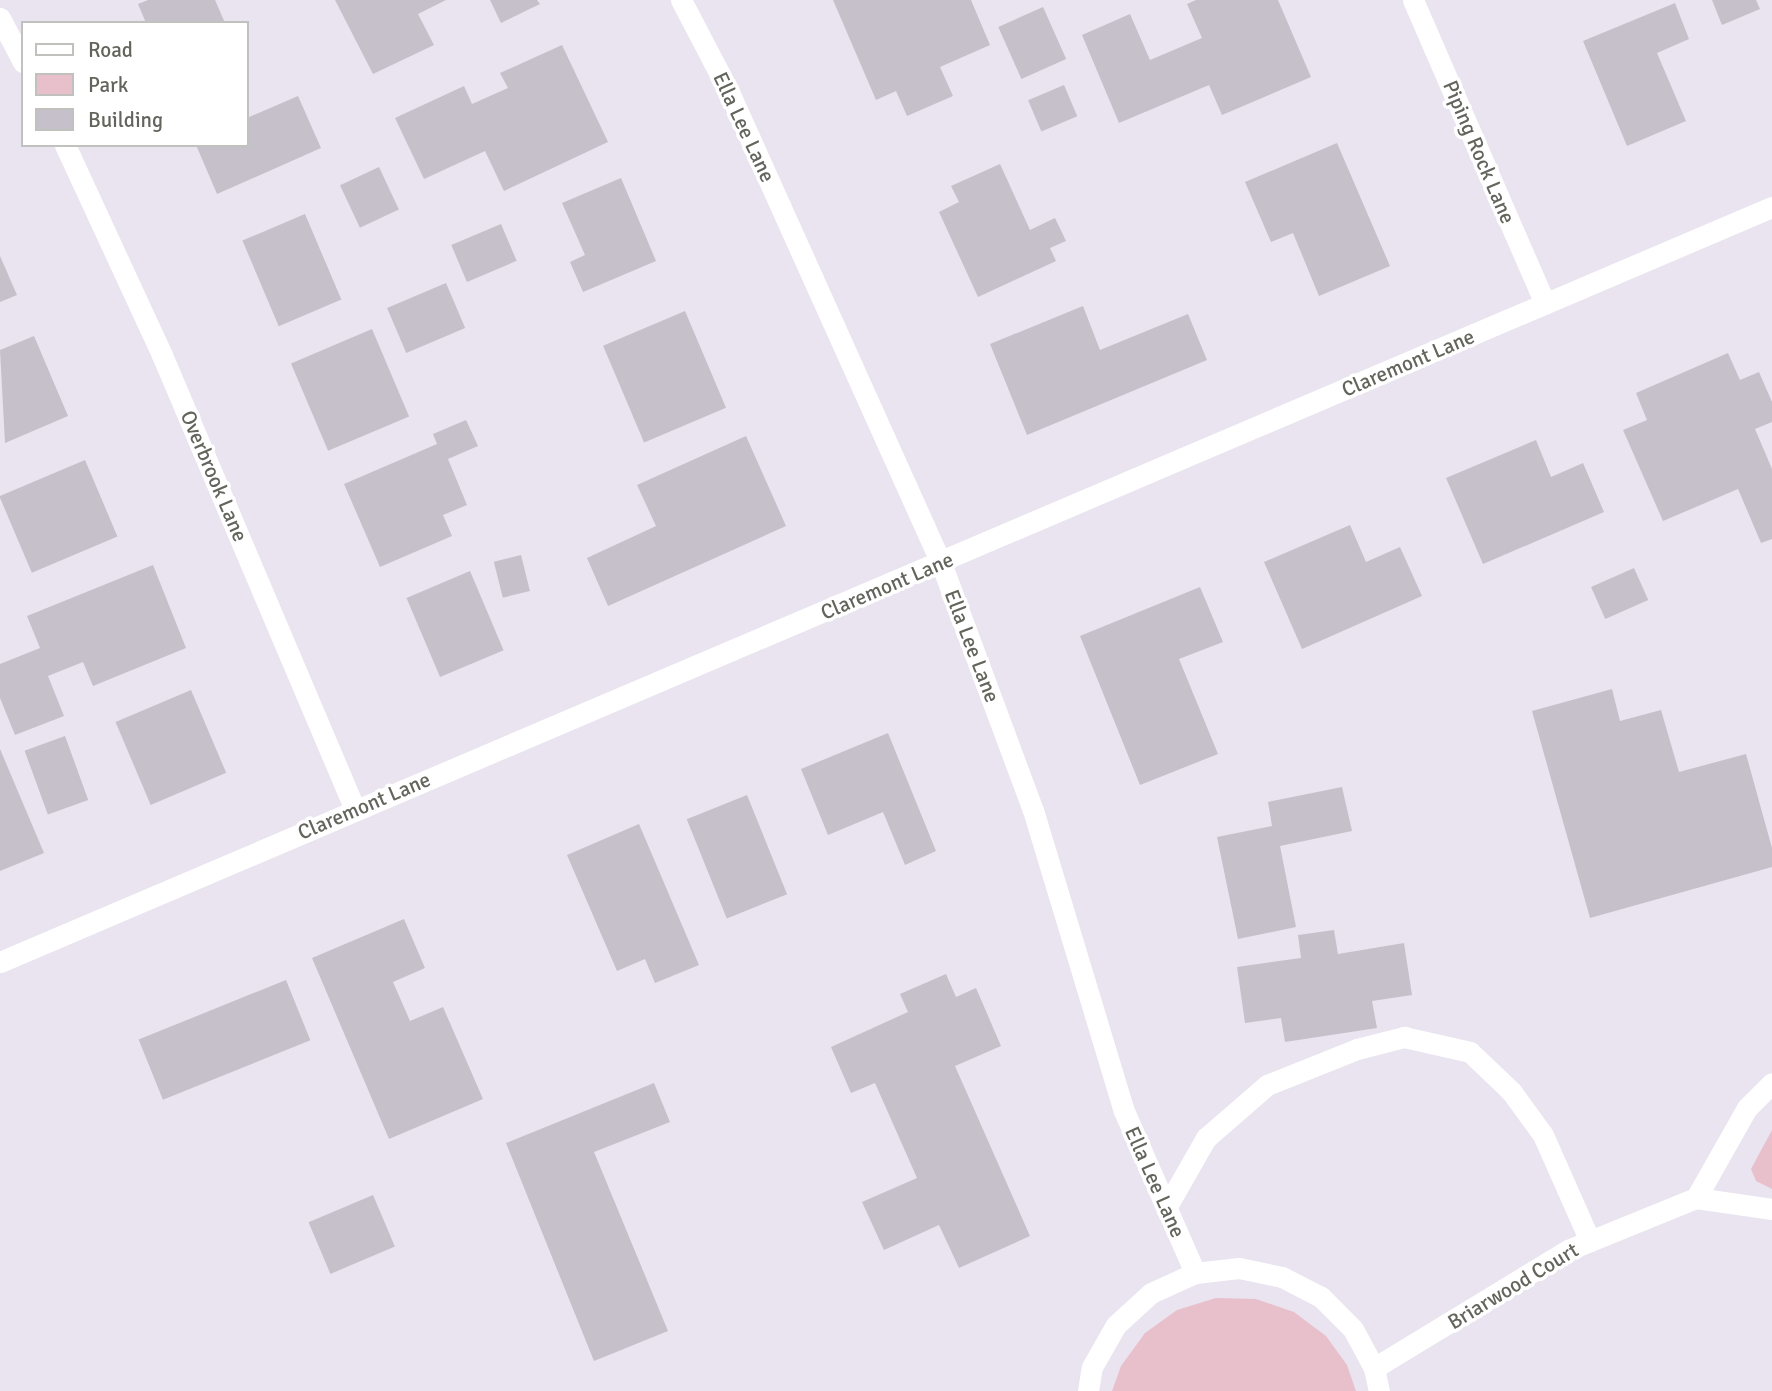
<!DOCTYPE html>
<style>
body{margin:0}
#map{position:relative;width:1772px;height:1391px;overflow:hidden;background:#e9e4ef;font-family:Signika,sans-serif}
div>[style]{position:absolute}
.green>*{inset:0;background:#e8c0cc}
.building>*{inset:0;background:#c5c0ca;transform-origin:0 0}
.minor>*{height:21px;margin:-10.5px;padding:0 10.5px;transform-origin:10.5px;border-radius:10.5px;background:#fff}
span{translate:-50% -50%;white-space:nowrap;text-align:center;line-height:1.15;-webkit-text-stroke:7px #fff;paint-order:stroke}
.street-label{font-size:21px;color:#63655c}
.legend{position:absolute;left:21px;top:21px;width:228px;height:126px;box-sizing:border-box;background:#fff;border:2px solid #c1c1be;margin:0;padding:9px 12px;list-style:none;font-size:21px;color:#63655c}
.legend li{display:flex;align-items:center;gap:14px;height:35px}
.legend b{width:35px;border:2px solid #c1c1be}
</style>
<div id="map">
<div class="green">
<i style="clip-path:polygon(1772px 1130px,1772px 1189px,1756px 1181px,1751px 1169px)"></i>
<i style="clip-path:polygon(1216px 1298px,1256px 1299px,1294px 1312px,1326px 1336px,1347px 1365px,1356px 1391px,1112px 1391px,1121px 1366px,1145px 1333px,1177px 1310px)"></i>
</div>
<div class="building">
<i style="clip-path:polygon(148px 0,215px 0,225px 23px,146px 23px,138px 4px)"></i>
<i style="clip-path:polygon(335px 0,446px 0,418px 14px,434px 45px,373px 74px)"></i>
<i style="clip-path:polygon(490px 0,537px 0,540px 4px,501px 23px)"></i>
<i style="clip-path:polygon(833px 0,971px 0,990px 45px,940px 67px,953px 96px,907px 116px,896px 91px,876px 100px)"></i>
<i style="clip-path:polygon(1196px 0,1278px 0,1311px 77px,1222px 115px,1209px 85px,1119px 123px,1082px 35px,1130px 14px,1150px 60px,1202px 38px,1187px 4px)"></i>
<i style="clip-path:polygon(1712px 0,1756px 0,1760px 9px,1722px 25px)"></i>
<i style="clip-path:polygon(1675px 3px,1689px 39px,1657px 53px,1686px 121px,1627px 146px,1583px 41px)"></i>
<i style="left:1043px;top:7px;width:57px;height:49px;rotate:66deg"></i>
<i style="clip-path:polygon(562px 45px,608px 142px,504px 191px,485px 151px,424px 179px,395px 118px,464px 86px,472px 104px,508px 88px,500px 73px)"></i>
<i style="left:1064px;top:85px;width:34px;height:39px;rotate:67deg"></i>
<i style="clip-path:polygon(298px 96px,321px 148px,217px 194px,196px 145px,247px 145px,247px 118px)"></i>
<i style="clip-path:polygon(1337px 143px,1390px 266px,1319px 296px,1293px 233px,1271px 242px,1245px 182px)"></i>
<i style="clip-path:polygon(1000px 164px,1030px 230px,1055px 218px,1066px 241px,1050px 248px,1056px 261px,978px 297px,939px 212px,959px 202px,951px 186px)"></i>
<i style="left:379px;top:167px;width:47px;height:43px;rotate:65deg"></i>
<i style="clip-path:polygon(621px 178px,656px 261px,583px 292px,570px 262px,585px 255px,562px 203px)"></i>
<i style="left:305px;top:214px;width:93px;height:68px;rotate:67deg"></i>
<i style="left:501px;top:224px;width:40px;height:54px;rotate:67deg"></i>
<i style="clip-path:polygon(0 256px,17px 295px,0 302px)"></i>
<i style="left:446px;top:283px;width:49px;height:64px;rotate:67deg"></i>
<i style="clip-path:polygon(1083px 306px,1100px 350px,1188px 314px,1207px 360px,1027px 435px,990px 344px)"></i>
<i style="left:685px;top:311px;width:105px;height:89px;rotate:67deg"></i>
<i style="left:372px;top:329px;width:95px;height:88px;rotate:67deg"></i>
<i style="clip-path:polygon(34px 336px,68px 416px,5px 443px,0 350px)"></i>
<i style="clip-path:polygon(1728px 353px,1740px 380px,1759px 372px,1772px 402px,1772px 422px,1755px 429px,1772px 469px,1772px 539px,1761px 543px,1738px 489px,1663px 521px,1623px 430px,1647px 420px,1636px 393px)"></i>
<i style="clip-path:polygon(466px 420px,478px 446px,448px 459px,467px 505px,443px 515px,452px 536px,380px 567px,344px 484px,437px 444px,433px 434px)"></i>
<i style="clip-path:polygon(746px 436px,786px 526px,608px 606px,587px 558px,656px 526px,637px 485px)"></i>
<i style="clip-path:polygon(1536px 440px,1551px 477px,1583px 463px,1604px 512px,1483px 564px,1446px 478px)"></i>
<i style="left:85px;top:460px;width:83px;height:93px;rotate:67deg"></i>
<i style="clip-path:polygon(1350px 525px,1366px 562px,1400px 547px,1422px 596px,1302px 649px,1264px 562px)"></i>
<i style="left:521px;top:555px;width:37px;height:28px;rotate:76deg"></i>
<i style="clip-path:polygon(153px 565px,186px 648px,93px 686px,83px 662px,48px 676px,64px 716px,15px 735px,0 698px,0 664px,40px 648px,27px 616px)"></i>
<i style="left:1634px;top:568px;width:35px;height:47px;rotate:66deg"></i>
<i style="left:470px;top:571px;width:86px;height:69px;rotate:67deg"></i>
<i style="clip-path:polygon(1200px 587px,1223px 642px,1179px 659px,1218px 754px,1140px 785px,1080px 636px)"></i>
<i style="clip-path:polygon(1612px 689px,1620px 721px,1661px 710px,1679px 772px,1746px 754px,1772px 848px,1772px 867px,1590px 918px,1532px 711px)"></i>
<i style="left:191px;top:690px;width:90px;height:82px;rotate:67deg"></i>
<i style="clip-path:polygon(888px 733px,936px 851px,905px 865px,883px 812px,828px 835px,801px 769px)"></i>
<i style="left:65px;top:736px;width:68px;height:43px;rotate:70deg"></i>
<i style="clip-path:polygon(0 749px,44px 853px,0 871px)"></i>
<i style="clip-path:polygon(1342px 787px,1352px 831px,1280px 846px,1296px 927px,1238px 939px,1217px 837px,1272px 826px,1268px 802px)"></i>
<i style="left:747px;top:795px;width:107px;height:65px;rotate:68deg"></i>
<i style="clip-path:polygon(639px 824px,699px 965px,655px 983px,645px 959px,617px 971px,567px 855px)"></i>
<i style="clip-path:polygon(404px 919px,425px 968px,393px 982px,410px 1021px,443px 1007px,483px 1099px,389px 1139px,312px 958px)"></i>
<i style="clip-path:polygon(1334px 930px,1338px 954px,1404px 943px,1412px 995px,1372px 1001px,1377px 1028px,1285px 1042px,1281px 1018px,1245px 1023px,1237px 967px,1301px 958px,1298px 935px)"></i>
<i style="clip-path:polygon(946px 974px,956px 997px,976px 988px,1001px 1046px,955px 1066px,1030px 1236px,959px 1268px,939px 1225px,884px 1250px,862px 1202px,917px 1178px,875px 1083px,851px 1093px,831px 1047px,908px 1012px,900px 994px)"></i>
<i style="left:286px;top:980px;width:65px;height:159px;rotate:68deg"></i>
<i style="clip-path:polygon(654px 1083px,670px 1122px,594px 1152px,668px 1331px,594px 1361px,506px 1143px)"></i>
<i style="left:373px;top:1195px;width:56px;height:70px;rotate:67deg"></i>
</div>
<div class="minor">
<i style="left:681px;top:0;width:104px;rotate:62.4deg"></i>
<i style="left:729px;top:92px;width:517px;rotate:65.77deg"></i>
<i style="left:941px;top:563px;width:264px;rotate:69.6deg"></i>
<i style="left:1033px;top:810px;width:314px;rotate:73.2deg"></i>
<i style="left:1124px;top:1111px;width:177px;rotate:66.3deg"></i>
<i style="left:1413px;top:0;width:331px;rotate:66.5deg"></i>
<i style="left:0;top:18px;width:50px;rotate:62.4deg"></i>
<i style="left:65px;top:145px;width:231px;rotate:65.2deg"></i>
<i style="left:162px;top:355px;width:494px;rotate:67deg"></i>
<i style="left:0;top:962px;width:1926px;rotate:-23.08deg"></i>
<i style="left:1696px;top:1198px;width:103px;rotate:-60.5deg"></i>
<i style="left:1747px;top:1108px;width:35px;rotate:-45deg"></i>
<i style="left:1166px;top:1208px;width:81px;rotate:-60.3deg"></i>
<i style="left:1206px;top:1138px;width:81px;rotate:-41deg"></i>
<i style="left:1267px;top:1085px;width:97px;rotate:-21.8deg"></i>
<i style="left:1357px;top:1049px;width:49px;rotate:-14.3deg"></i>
<i style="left:1404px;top:1037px;width:68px;rotate:12.8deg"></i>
<i style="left:1470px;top:1052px;width:57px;rotate:43.6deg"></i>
<i style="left:1511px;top:1091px;width:54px;rotate:54deg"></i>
<i style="left:1543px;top:1135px;width:116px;rotate:66.1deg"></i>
<i style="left:1374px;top:1368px;width:227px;rotate:-31.3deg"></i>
<i style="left:1568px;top:1250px;width:138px;rotate:-22.1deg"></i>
<i style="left:1696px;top:1198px;width:77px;rotate:8.2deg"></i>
<i style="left:1088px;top:1391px;width:24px;rotate:-81deg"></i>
<i style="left:1092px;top:1367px;width:48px;rotate:-60.3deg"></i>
<i style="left:1116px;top:1325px;width:47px;rotate:-42.4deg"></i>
<i style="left:1151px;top:1293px;width:48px;rotate:-24.4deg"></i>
<i style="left:1195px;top:1273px;width:44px;rotate:-6.5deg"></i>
<i style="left:1239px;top:1268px;width:44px;rotate:11.8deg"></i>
<i style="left:1282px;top:1277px;width:44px;rotate:27.1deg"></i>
<i style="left:1321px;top:1297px;width:45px;rotate:45deg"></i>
<i style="left:1353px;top:1329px;width:44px;rotate:61.7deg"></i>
<i style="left:1374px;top:1368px;width:24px;rotate:78deg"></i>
</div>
<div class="street-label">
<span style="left:744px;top:127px;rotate:65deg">Ella Lee Lane</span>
<span style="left:1479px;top:152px;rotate:67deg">Piping Rock Lane</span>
<span style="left:1408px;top:363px;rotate:-23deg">Claremont Lane</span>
<span style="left:214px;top:476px;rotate:67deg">Overbrook Lane</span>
<span style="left:887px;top:586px;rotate:-23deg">Claremont Lane</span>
<span style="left:972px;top:646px;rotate:69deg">Ella Lee Lane</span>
<span style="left:364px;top:806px;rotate:-23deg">Claremont Lane</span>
<span style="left:1155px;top:1182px;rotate:66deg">Ella Lee Lane</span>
<span style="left:1513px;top:1286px;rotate:-31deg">Briarwood Court</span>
</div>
<ul class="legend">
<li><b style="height:9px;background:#fff"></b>Road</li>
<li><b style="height:19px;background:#e8c0cc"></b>Park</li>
<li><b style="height:19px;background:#c5c0ca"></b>Building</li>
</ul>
</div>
